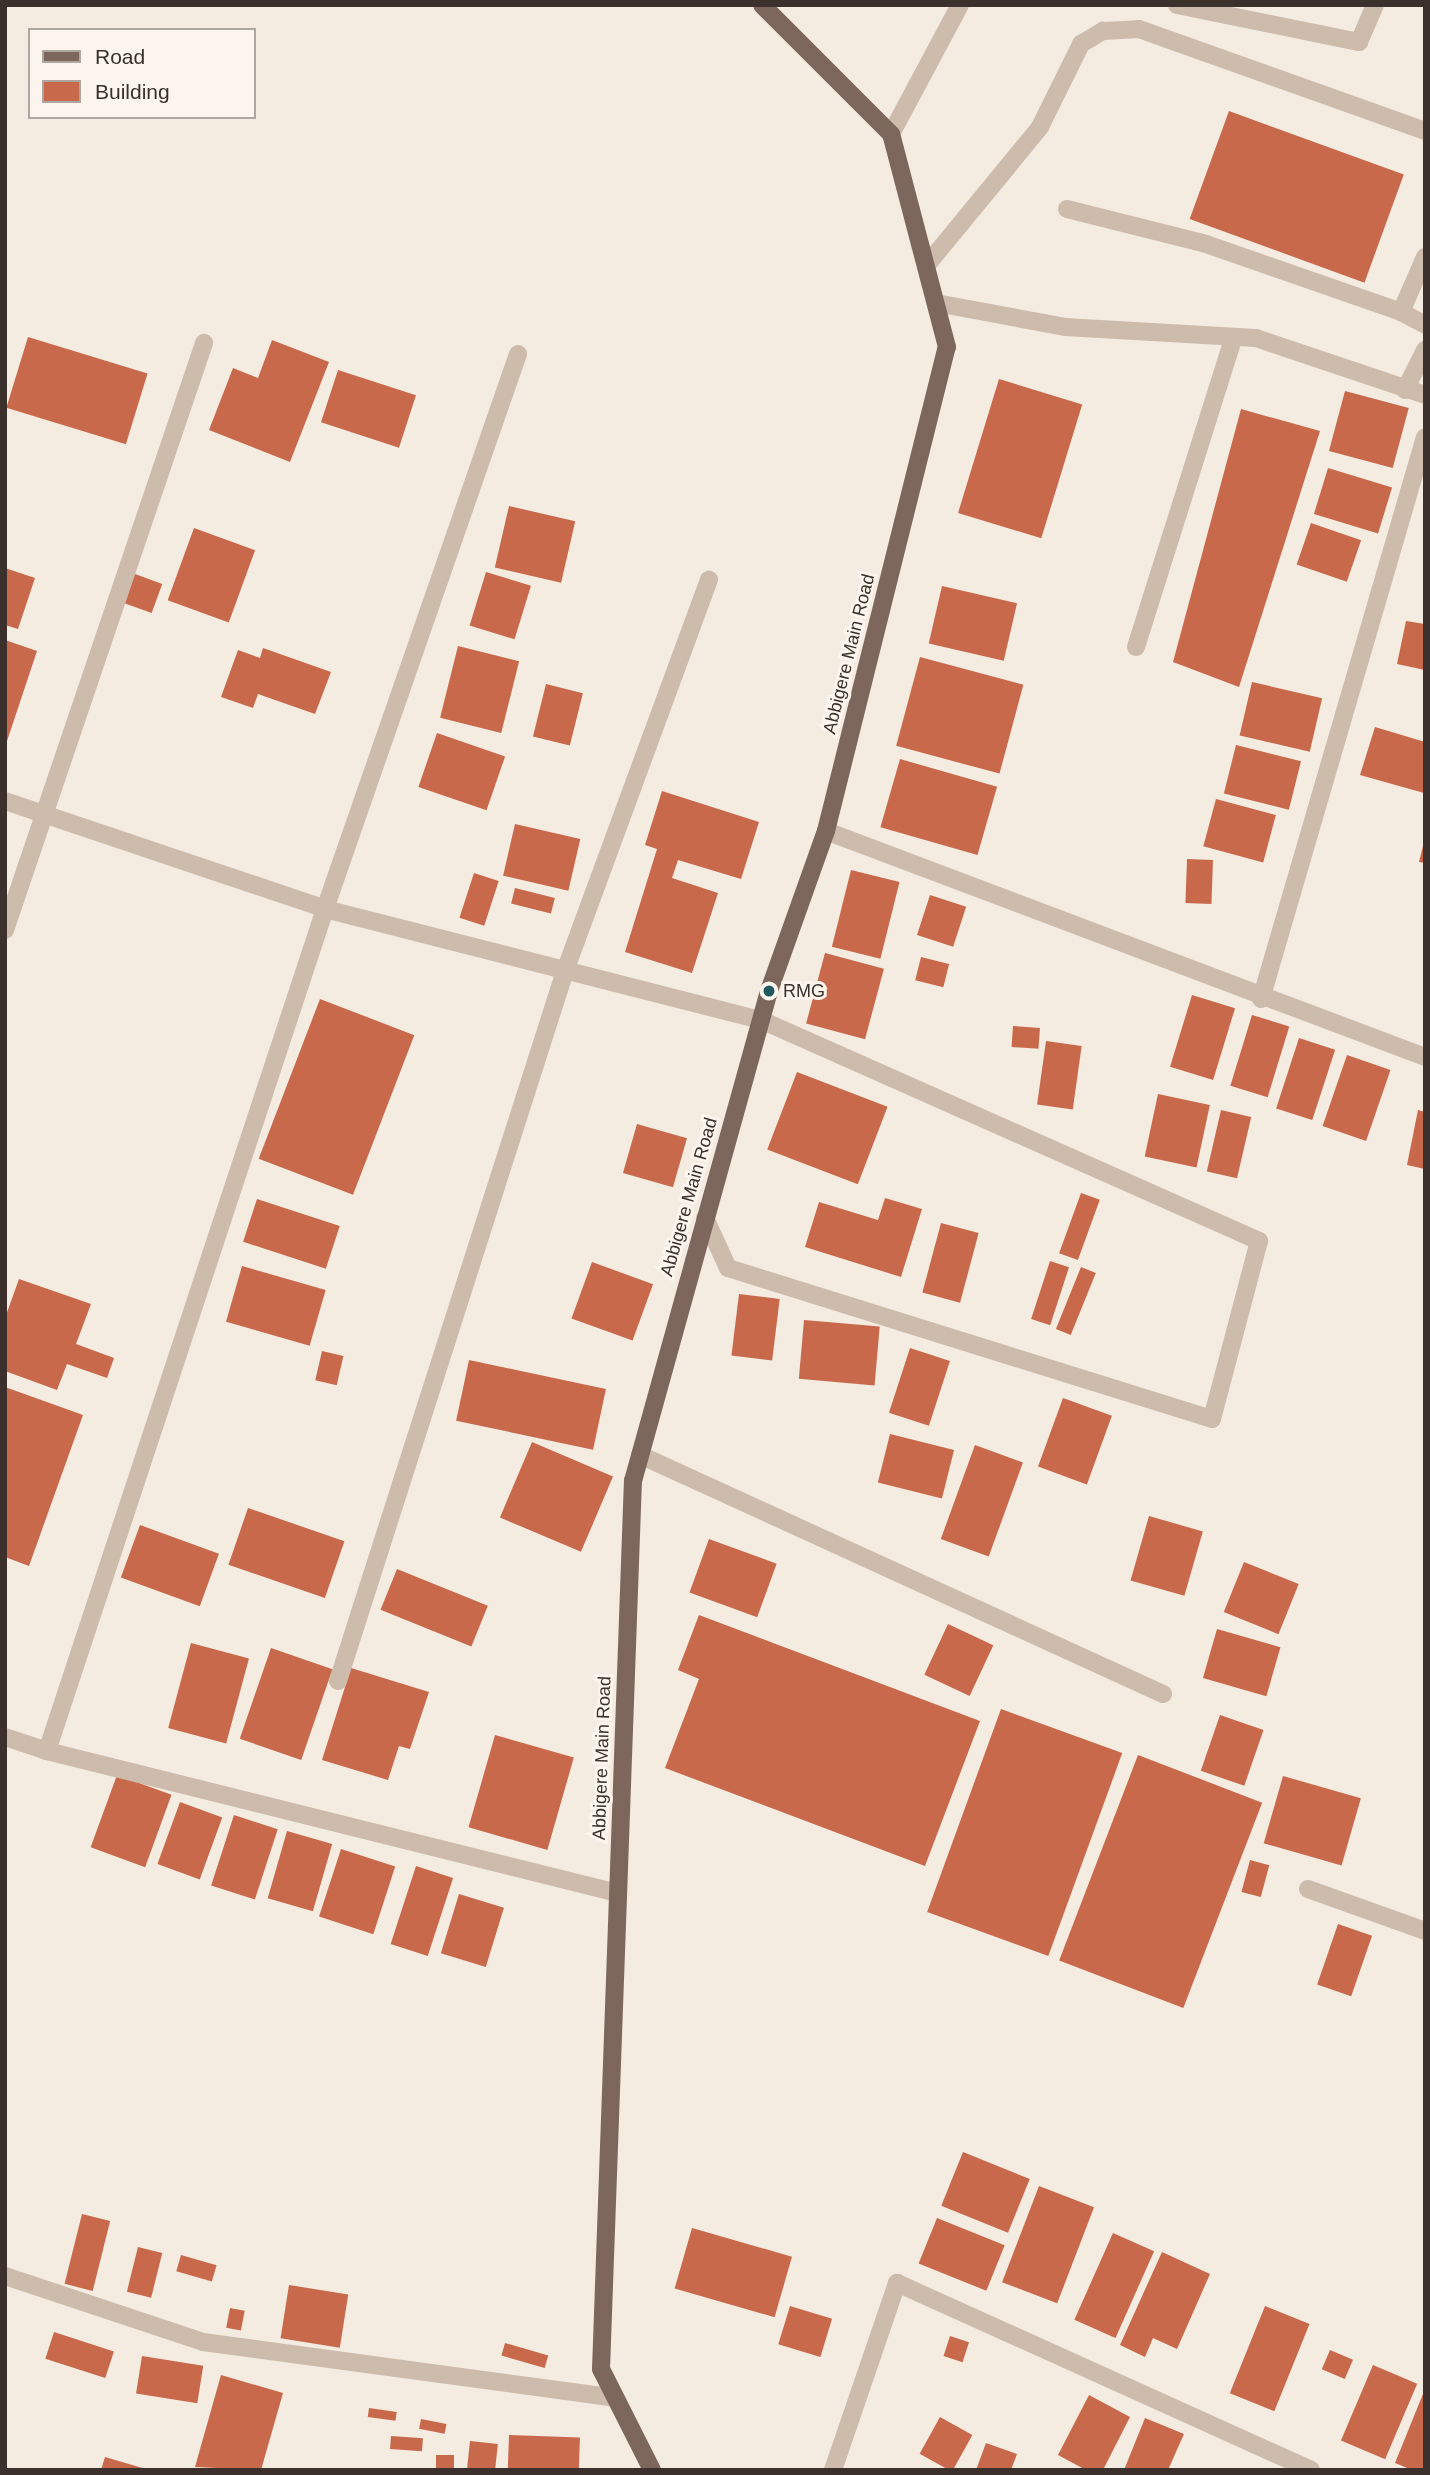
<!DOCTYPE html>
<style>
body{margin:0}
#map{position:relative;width:1430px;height:2475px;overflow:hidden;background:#f4ebe1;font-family:Arial,sans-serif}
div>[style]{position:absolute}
.building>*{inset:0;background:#c8694b;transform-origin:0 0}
.minor>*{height:18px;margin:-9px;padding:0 9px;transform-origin:9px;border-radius:9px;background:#cdbbac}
.major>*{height:18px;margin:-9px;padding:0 9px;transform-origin:9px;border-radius:9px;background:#7d675c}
.dots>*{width:19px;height:19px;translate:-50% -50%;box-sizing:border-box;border:4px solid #fbf5ee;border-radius:50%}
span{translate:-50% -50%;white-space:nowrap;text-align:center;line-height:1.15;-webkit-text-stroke:6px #fbf5ee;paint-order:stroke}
.street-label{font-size:18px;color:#3b302b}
.poi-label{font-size:18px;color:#3b302b}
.left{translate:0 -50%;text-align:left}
.frame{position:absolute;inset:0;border:7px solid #3b302b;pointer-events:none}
.legend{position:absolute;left:28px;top:28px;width:228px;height:91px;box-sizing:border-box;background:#fbf5ee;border:2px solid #aea6a0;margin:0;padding:9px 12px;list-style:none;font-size:21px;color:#3b302b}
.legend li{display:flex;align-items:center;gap:14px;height:35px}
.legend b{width:35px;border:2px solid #aea6a0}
</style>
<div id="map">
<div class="building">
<i style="left:1229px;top:111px;width:186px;height:115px;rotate:20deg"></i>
<i style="left:28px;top:337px;width:125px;height:74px;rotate:17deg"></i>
<i style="clip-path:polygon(272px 340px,329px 362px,290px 462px,209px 430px,233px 368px,258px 378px)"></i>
<i style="left:338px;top:370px;width:82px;height:55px;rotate:18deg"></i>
<i style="left:999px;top:379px;width:87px;height:140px;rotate:17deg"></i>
<i style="left:1345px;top:391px;width:66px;height:62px;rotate:15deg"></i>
<i style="clip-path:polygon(1241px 409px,1320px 431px,1239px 687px,1173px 662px)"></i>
<i style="left:1328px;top:468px;width:67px;height:48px;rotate:17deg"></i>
<i style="left:509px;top:506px;width:68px;height:63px;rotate:13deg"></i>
<i style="left:1311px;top:523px;width:53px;height:44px;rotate:19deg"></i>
<i style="left:194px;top:528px;width:65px;height:77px;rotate:20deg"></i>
<i style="clip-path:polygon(5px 568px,35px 578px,18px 629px,5px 625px)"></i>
<i style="left:486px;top:572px;width:47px;height:56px;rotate:17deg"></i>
<i style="left:135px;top:574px;width:29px;height:31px;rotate:20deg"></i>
<i style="left:942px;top:586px;width:77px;height:59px;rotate:13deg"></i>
<i style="clip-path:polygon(1406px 621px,1425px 624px,1425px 670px,1397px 664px)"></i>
<i style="clip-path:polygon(5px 640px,37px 651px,6px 744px,5px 744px)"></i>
<i style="left:458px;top:646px;width:63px;height:74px;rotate:14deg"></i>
<i style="clip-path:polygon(263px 648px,331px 672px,315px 714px,258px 694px,253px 708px,221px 697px,238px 650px,260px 658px)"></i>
<i style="left:920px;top:657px;width:107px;height:92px;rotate:15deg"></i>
<i style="left:1252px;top:682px;width:72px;height:55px;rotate:13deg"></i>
<i style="left:546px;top:684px;width:38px;height:54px;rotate:14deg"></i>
<i style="clip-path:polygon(1375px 727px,1425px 742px,1424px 793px,1360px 775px)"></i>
<i style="left:437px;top:733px;width:72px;height:57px;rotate:19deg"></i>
<i style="left:1236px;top:745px;width:67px;height:50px;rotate:14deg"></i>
<i style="left:900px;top:759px;width:101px;height:71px;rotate:16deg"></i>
<i style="clip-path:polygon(662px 791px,759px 822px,741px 879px,678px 860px,672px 878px,718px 893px,692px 973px,625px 952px,657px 849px,645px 845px)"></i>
<i style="left:1216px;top:799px;width:62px;height:49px;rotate:15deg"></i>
<i style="left:515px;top:824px;width:67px;height:53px;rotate:13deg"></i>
<i style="clip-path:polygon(1425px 838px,1425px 863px,1419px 862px)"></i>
<i style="left:1187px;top:859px;width:26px;height:44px;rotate:2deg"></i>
<i style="left:851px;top:870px;width:50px;height:79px;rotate:14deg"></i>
<i style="left:474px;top:873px;width:26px;height:47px;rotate:18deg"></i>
<i style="left:515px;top:888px;width:41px;height:16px;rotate:14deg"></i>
<i style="left:930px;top:895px;width:38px;height:42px;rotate:18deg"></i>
<i style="left:825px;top:953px;width:61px;height:73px;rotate:15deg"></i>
<i style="left:921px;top:957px;width:29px;height:24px;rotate:14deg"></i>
<i style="left:1192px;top:995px;width:45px;height:75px;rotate:17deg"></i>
<i style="left:320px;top:999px;width:101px;height:171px;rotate:21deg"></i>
<i style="left:1252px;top:1015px;width:39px;height:74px;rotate:17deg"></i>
<i style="left:1013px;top:1026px;width:27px;height:21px;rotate:4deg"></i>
<i style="left:1299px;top:1038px;width:38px;height:74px;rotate:18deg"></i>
<i style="left:1046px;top:1041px;width:36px;height:64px;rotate:8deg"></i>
<i style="left:1347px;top:1055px;width:46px;height:75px;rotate:19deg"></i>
<i style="left:797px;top:1072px;width:97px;height:83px;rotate:21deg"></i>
<i style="left:1158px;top:1094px;width:53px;height:64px;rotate:12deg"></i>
<i style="left:1221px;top:1110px;width:31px;height:63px;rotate:13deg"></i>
<i style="clip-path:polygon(1418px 1110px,1425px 1112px,1425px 1169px,1407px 1165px)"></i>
<i style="left:637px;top:1124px;width:52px;height:51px;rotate:16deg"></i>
<i style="left:1081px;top:1193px;width:20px;height:64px;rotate:20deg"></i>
<i style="clip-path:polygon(885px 1198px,922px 1209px,901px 1277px,805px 1247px,819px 1202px,878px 1220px)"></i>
<i style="left:257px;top:1199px;width:87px;height:45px;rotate:18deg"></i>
<i style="left:941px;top:1223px;width:39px;height:72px;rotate:15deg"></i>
<i style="left:1050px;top:1261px;width:20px;height:61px;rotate:18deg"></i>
<i style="left:592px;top:1262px;width:65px;height:60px;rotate:20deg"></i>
<i style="left:242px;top:1266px;width:87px;height:58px;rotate:16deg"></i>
<i style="left:1081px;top:1267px;width:16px;height:67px;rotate:22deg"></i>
<i style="clip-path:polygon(19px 1279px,91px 1304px,76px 1344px,114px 1358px,107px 1378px,67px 1364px,57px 1390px,5px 1371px,5px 1318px)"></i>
<i style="left:739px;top:1294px;width:41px;height:62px;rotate:7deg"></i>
<i style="left:804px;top:1320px;width:76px;height:59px;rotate:5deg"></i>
<i style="left:910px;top:1348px;width:42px;height:68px;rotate:18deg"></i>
<i style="left:322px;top:1351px;width:22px;height:30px;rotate:13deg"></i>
<i style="left:469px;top:1360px;width:140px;height:62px;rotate:12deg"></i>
<i style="clip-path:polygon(5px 1387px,83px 1415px,29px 1566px,5px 1557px)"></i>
<i style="left:1063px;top:1398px;width:52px;height:73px;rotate:20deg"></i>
<i style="left:890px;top:1434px;width:66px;height:50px;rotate:14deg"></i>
<i style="left:532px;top:1442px;width:88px;height:82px;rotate:23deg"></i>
<i style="left:975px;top:1445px;width:51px;height:100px;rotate:20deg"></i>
<i style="left:248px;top:1508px;width:102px;height:60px;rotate:19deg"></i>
<i style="left:1149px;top:1516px;width:56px;height:67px;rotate:16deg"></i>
<i style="left:140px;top:1525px;width:84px;height:56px;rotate:20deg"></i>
<i style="left:709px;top:1539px;width:72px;height:57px;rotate:20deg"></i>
<i style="left:1244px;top:1562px;width:59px;height:54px;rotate:22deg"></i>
<i style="left:397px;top:1569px;width:98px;height:44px;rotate:22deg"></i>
<i style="clip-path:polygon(699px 1615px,980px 1721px,925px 1866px,665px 1768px,699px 1679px,678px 1670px)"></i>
<i style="left:948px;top:1624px;width:50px;height:56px;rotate:25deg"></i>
<i style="left:1217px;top:1629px;width:66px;height:51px;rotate:16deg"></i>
<i style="left:191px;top:1643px;width:60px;height:88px;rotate:15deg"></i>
<i style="left:271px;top:1648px;width:65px;height:96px;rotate:19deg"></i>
<i style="clip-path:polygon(351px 1668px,429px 1692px,410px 1749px,399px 1746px,388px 1780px,322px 1760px)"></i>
<i style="left:1001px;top:1709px;width:129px;height:216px;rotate:20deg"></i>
<i style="left:1220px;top:1715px;width:46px;height:59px;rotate:19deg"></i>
<i style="left:495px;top:1735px;width:82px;height:96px;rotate:16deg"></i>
<i style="left:1138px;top:1755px;width:133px;height:220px;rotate:21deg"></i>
<i style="left:117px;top:1775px;width:58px;height:77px;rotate:20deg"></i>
<i style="left:1283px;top:1776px;width:81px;height:70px;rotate:16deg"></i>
<i style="left:180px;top:1802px;width:45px;height:66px;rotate:20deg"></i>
<i style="left:234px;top:1815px;width:46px;height:74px;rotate:18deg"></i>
<i style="left:287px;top:1831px;width:47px;height:70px;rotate:16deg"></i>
<i style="left:341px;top:1849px;width:57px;height:71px;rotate:18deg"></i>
<i style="left:1250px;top:1860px;width:20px;height:33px;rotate:15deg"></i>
<i style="left:416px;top:1866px;width:39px;height:82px;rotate:18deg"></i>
<i style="left:459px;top:1894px;width:47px;height:62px;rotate:17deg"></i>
<i style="left:1338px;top:1924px;width:36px;height:64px;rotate:19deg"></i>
<i style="left:963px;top:2152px;width:72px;height:58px;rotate:22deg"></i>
<i style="left:1039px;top:2186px;width:59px;height:103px;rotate:21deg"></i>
<i style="left:82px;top:2214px;width:29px;height:72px;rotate:14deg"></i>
<i style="left:937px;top:2218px;width:73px;height:49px;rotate:22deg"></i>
<i style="left:692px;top:2228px;width:104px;height:63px;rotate:16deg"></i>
<i style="left:1113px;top:2233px;width:45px;height:95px;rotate:24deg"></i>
<i style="left:138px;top:2247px;width:25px;height:46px;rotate:14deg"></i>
<i style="clip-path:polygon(1162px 2252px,1210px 2274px,1177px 2349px,1153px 2338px,1145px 2357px,1120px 2345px)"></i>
<i style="left:181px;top:2255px;width:37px;height:17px;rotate:16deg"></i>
<i style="left:289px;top:2285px;width:60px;height:54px;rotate:9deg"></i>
<i style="left:790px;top:2306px;width:44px;height:40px;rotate:17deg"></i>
<i style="left:1265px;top:2306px;width:48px;height:94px;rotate:22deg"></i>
<i style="left:230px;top:2308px;width:15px;height:20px;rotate:11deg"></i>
<i style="left:54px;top:2332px;width:63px;height:28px;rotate:18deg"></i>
<i style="left:950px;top:2336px;width:20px;height:21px;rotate:18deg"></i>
<i style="left:505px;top:2343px;width:45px;height:13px;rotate:16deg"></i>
<i style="left:1330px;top:2350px;width:25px;height:21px;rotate:23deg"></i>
<i style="left:142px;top:2356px;width:62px;height:38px;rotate:9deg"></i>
<i style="left:1373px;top:2365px;width:48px;height:82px;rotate:23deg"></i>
<i style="clip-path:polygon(221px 2375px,283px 2393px,261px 2470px,195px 2467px)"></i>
<i style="clip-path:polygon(1425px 2389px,1425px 2470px,1412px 2470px,1395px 2463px)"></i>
<i style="clip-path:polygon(1089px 2395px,1130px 2417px,1103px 2470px,1086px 2470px,1058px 2455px)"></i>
<i style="left:369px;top:2408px;width:28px;height:9px;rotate:8deg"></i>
<i style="left:940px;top:2417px;width:37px;height:42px;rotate:29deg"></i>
<i style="clip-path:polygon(1145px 2418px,1184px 2434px,1168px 2470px,1124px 2470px)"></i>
<i style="left:421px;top:2419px;width:26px;height:10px;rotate:11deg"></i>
<i style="left:509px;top:2435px;width:71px;height:33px;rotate:2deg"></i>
<i style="left:391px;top:2436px;width:32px;height:13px;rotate:4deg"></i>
<i style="left:470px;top:2441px;width:28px;height:28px;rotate:6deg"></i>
<i style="clip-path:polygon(986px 2443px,1017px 2454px,1011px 2470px,976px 2470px)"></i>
<i style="left:436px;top:2455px;width:18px;height:15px"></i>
<i style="clip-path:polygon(105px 2457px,146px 2469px,146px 2470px,101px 2470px)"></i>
</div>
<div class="minor">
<i style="left:1177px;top:5px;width:186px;rotate:11.5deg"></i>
<i style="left:1359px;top:42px;width:40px;rotate:-66.6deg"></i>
<i style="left:891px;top:134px;width:146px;rotate:-61.9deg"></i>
<i style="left:1067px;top:209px;width:143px;rotate:14.1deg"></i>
<i style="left:1206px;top:244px;width:207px;rotate:19.2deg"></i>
<i style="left:1425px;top:257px;width:60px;rotate:113.6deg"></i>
<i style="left:1401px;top:312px;width:27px;rotate:28deg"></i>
<i style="left:926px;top:266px;width:180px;rotate:-50.6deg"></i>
<i style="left:1040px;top:127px;width:93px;rotate:-63.7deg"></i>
<i style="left:1081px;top:44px;width:26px;rotate:-31deg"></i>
<i style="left:1103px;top:31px;width:36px;rotate:-3deg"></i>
<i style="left:1139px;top:29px;width:304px;rotate:19.6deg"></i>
<i style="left:936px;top:303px;width:131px;rotate:10.5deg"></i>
<i style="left:1065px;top:327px;width:191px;rotate:3.3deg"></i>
<i style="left:1256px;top:338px;width:178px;rotate:18.6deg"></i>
<i style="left:518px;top:354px;width:588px;rotate:109.18deg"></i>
<i style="left:325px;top:909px;width:887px;rotate:108.27deg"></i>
<i style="left:47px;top:1751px;width:588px;rotate:13.97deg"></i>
<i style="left:1405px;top:390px;width:45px;rotate:-63.4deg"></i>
<i style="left:1136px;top:647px;width:325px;rotate:-72.5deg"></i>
<i style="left:5px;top:801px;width:338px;rotate:18.6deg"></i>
<i style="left:325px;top:909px;width:450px;rotate:14.3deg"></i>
<i style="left:761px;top:1020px;width:545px;rotate:23.93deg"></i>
<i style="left:1259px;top:1241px;width:184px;rotate:104.8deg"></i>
<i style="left:1212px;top:1419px;width:507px;rotate:-162.67deg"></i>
<i style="left:728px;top:1268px;width:55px;rotate:-114.7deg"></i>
<i style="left:826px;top:831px;width:640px;rotate:20.67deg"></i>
<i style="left:5px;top:930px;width:620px;rotate:-71.27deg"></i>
<i style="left:1261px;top:999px;width:585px;rotate:-73.73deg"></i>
<i style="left:640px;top:1455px;width:575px;rotate:24.56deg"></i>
<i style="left:338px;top:1681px;width:745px;rotate:-72.27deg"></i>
<i style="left:565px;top:971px;width:417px;rotate:-69.8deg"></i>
<i style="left:5px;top:1737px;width:44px;rotate:18.4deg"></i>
<i style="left:1308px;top:1889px;width:124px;rotate:19.7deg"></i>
<i style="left:5px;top:2276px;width:209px;rotate:18.4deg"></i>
<i style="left:203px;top:2342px;width:416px;rotate:7.7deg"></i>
<i style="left:833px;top:2470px;width:198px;rotate:-71.1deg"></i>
<i style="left:897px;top:2283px;width:454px;rotate:24.3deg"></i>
</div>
<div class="major">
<i style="left:652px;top:2470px;width:113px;rotate:-116.8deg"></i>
<i style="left:601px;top:2369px;width:889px;rotate:-87.94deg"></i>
<i style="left:633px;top:1481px;width:509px;rotate:-74.49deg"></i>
<i style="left:769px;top:991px;width:170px;rotate:-70.4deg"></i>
<i style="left:826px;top:831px;width:499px;rotate:-76deg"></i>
<i style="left:947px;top:347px;width:220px;rotate:-104.7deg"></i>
<i style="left:891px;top:134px;width:182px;rotate:-135deg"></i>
</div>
<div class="dots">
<i style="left:769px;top:991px;background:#1f5a5e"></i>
</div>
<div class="street-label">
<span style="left:849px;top:654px;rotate:-76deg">Abbigere Main Road</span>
<span style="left:689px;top:1197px;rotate:-74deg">Abbigere Main Road</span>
<span style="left:602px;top:1758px;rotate:-88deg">Abbigere Main Road</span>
</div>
<div class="poi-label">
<span class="left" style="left:783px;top:991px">RMG</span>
</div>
<div class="frame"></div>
<ul class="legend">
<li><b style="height:9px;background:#7d675c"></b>Road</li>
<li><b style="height:19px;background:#c8694b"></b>Building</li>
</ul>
</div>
